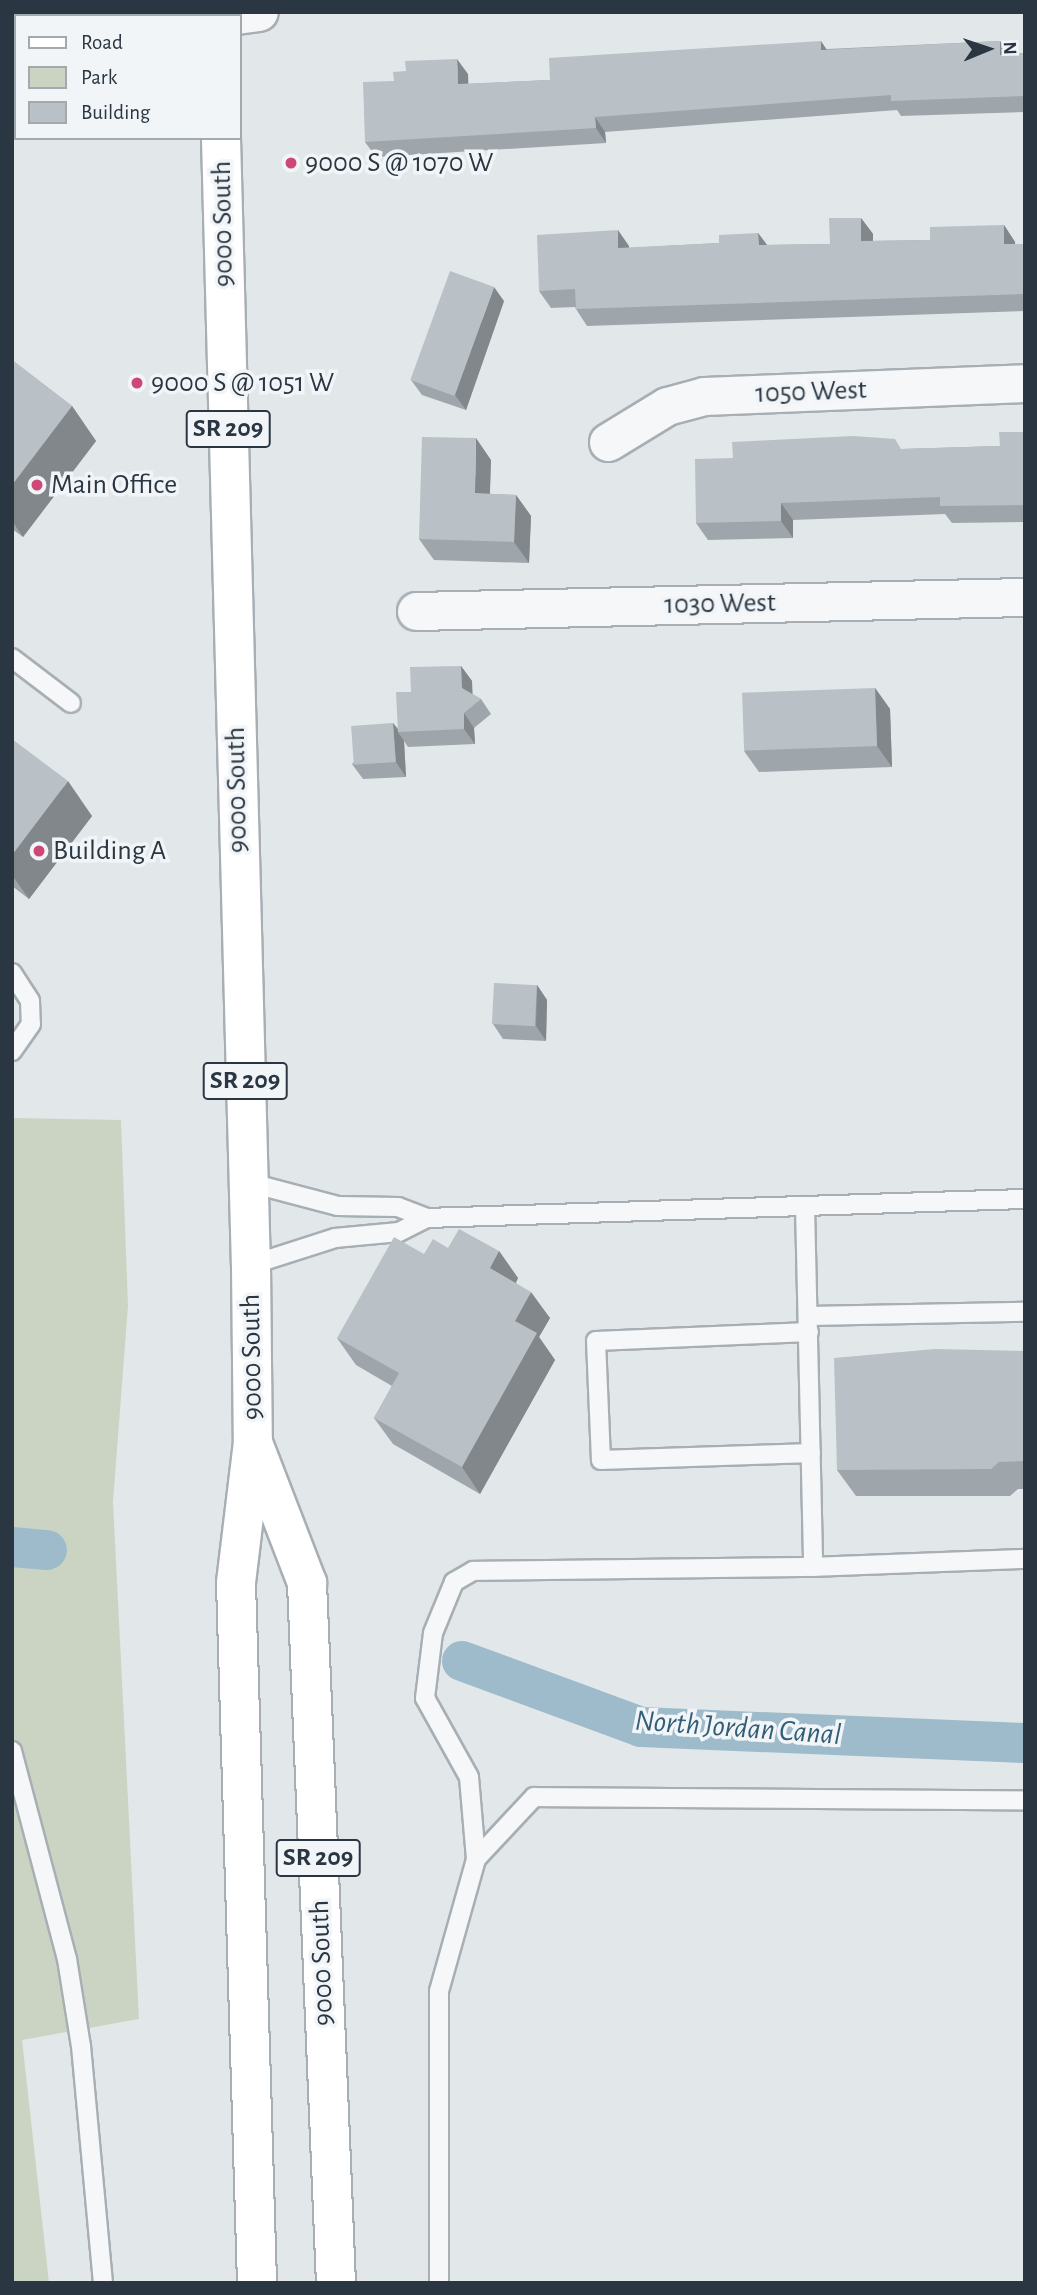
<!DOCTYPE html>
<style>
body{margin:0}
#map{position:relative;width:1037px;height:2295px;overflow:hidden;background:#e2e7ea;font-family:"Alegreya Sans",sans-serif}
div>[style]{position:absolute}
.green>*{inset:0;background:#cbd4c3}
.canal>*{height:40px;margin:-20px;padding:0 20px;transform-origin:20px;border-radius:20px;background:#9dbbca}
.roads{filter:drop-shadow(2px 0 #a7afb4) drop-shadow(-2px 0 #a7afb4) drop-shadow(0 2px #a7afb4) drop-shadow(0 -2px #a7afb4)}
.service>*{height:18px;margin:-9px;padding:0 9px;transform-origin:9px;border-radius:9px;background:#f5f7f9}
.minor>*{height:37px;margin:-18.5px;padding:0 18.5px;transform-origin:18.5px;border-radius:18.5px;background:#f5f7f9}
.primary>*{height:38px;margin:-19px;padding:0 19px;transform-origin:19px;border-radius:19px;background:#fff}
.wall>*{inset:0;background:#9fa6ab}
.shaded-wall>*{inset:0;background:#82878b}
.building>*{inset:0;background:#b9c1c7;transform-origin:0 0}
.dots>*{width:19px;height:19px;translate:-50% -50%;box-sizing:border-box;border:4px solid #f2f5f8;border-radius:50%}
span{translate:-50% -50%;white-space:nowrap;text-align:center;line-height:1.15;-webkit-text-stroke:7px #f2f5f8;paint-order:stroke}
.shield-label span{padding:2px 5px;background:#f2f5f8;border:2px solid;border-radius:5px;-webkit-text-stroke-width:0}
.shield-label{font-size:26px;color:#2a3742;font-weight:700}
.poi-label{font-size:28px;color:#2a3742}
.left{translate:0 -50%;text-align:left}
.street-label{font-size:28px;color:#2a3742}
.water-label{font-size:30px;color:#345e76;font-style:italic}
.frame{position:absolute;inset:0;border:14px solid #2a3742;pointer-events:none}
.legend{position:absolute;left:14px;top:14px;width:228px;height:126px;box-sizing:border-box;background:#f2f5f8;border:2px solid #a2a9af;margin:0;padding:9px 12px;list-style:none;font-size:21px;color:#2a3742}
.legend li{display:flex;align-items:center;gap:14px;height:35px}
.legend b{width:35px;border:2px solid #a2a9af}
.north{position:absolute;left:953px;top:14px;width:70px;height:70px;-webkit-text-stroke:5px #f2f5f8;paint-order:stroke;rotate:88deg;font-size:19px;font-weight:700;line-height:28px;text-align:center;color:#2a3742}
.north::after{content:'';display:block;margin:auto;width:24px;height:32px;background:#2a3742;clip-path:polygon(50% 0,100% 100%,50% 72%,0 100%)}
</style>
<div id="map">
<div class="green">
<i style="clip-path:polygon(12px 1118px,121px 1120px,128px 1306px,113px 1502px,139px 2019px,22px 2040px,49px 2283px,12px 2283px)"></i>
</div>
<div class="canal">
<i style="left:12px;top:1547px;width:35px;rotate:5deg"></i>
<i style="left:462px;top:1661px;width:191px;rotate:20.2deg"></i>
<i style="left:641px;top:1727px;width:384px;rotate:2.4deg"></i>
</div>
<div class="roads">
<div class="service">
<i style="left:12px;top:658px;width:74px;rotate:37.3deg"></i>
<i style="left:12px;top:973px;width:33px;rotate:57deg"></i>
<i style="left:30px;top:1001px;width:23px;rotate:88deg"></i>
<i style="left:31px;top:1024px;width:33px;rotate:125deg"></i>
<i style="left:247px;top:1182px;width:94px;rotate:14.8deg"></i>
<i style="left:338px;top:1206px;width:60px;rotate:1deg"></i>
<i style="left:398px;top:1207px;width:30px;rotate:21deg"></i>
<i style="left:805px;top:1206px;width:361px;rotate:88.7deg"></i>
<i style="left:813px;top:1567px;width:212px;rotate:-2.2deg"></i>
<i style="left:251px;top:1265px;width:88px;rotate:-17.8deg"></i>
<i style="left:335px;top:1238px;width:64px;rotate:-5.4deg"></i>
<i style="left:399px;top:1232px;width:30px;rotate:-27deg"></i>
<i style="left:426px;top:1218px;width:599px;rotate:-1.82deg"></i>
<i style="left:809px;top:1316px;width:216px;rotate:-1.1deg"></i>
<i style="left:809px;top:1332px;width:213px;rotate:177.6deg"></i>
<i style="left:596px;top:1341px;width:119px;rotate:87.6deg"></i>
<i style="left:601px;top:1460px;width:210px;rotate:-1.9deg"></i>
<i style="left:12px;top:1751px;width:215px;rotate:75.2deg"></i>
<i style="left:67px;top:1959px;width:88px;rotate:80.9deg"></i>
<i style="left:81px;top:2046px;width:238px;rotate:84.7deg"></i>
<i style="left:476px;top:1859px;width:85px;rotate:-46.9deg"></i>
<i style="left:534px;top:1797px;width:491px;rotate:0.4deg"></i>
<i style="left:439px;top:2283px;width:292px;rotate:-90deg"></i>
<i style="left:439px;top:1991px;width:137px;rotate:-74.3deg"></i>
<i style="left:476px;top:1859px;width:82px;rotate:-94.9deg"></i>
<i style="left:469px;top:1777px;width:90px;rotate:-119.1deg"></i>
<i style="left:425px;top:1698px;width:65px;rotate:-83deg"></i>
<i style="left:433px;top:1633px;width:55px;rotate:-67.6deg"></i>
<i style="left:454px;top:1582px;width:22px;rotate:-30deg"></i>
<i style="left:473px;top:1571px;width:340px;rotate:-0.7deg"></i>
</div>
<div class="minor">
<i style="left:229px;top:16px;width:30px;rotate:-8deg"></i>
<i style="left:12px;top:40px;width:4px"></i>
<i style="left:608px;top:442px;width:69px;rotate:-31.4deg"></i>
<i style="left:667px;top:406px;width:38px;rotate:-15deg"></i>
<i style="left:704px;top:396px;width:321px;rotate:-2.3deg"></i>
<i style="left:416px;top:611px;width:609px;rotate:-1.32deg"></i>
</div>
<div class="primary">
<i style="left:218px;top:16px;width:4px;rotate:-90deg"></i>
<i style="left:221px;top:138px;width:1127px;rotate:88.48deg"></i>
<i style="left:251px;top:1265px;width:177px;rotate:89.4deg"></i>
<i style="left:253px;top:1442px;width:142px;rotate:96.9deg"></i>
<i style="left:236px;top:1583px;width:700px;rotate:88.28deg"></i>
<i style="left:255px;top:1448px;width:145px;rotate:68.9deg"></i>
<i style="left:307px;top:1583px;width:701px;rotate:87.63deg"></i>
</div>
</div>
<div class="wall">
<i style="clip-path:polygon(1000px 41px,1009px 54px,1025px 53px,1025px 112px,901px 116px,897px 110px,605px 132px,606px 143px,376px 157px,365px 142px,394px 81px,468px 74px,468px 84px,550px 80px,827px 49px)"></i>
<i style="clip-path:polygon(861px 218px,873px 234px,873px 241px,930px 240px,1004px 225px,1015px 242px,1015px 244px,1025px 244px,1025px 311px,587px 326px,576px 309px,575px 307px,551px 308px,539px 291px,629px 246px,629px 248px,719px 243px,758px 233px,767px 245px,830px 244px)"></i>
<i style="clip-path:polygon(504px 301px,466px 410px,422px 395px,411px 380px)"></i>
<i style="clip-path:polygon(12px 360px,72px 406px,96px 441px,23px 537px,12px 529px)"></i>
<i style="clip-path:polygon(1025px 432px,1025px 522px,952px 523px,945px 514px,793px 520px,793px 538px,708px 540px,696px 523px,733px 458px,902px 449px,1000px 446px)"></i>
<i style="clip-path:polygon(491px 460px,490px 494px,516px 495px,531px 516px,529px 563px,434px 560px,419px 539px)"></i>
<i style="clip-path:polygon(461px 666px,472px 681px,472px 694px,481px 699px,491px 714px,474px 728px,475px 744px,408px 747px,404px 741px,406px 777px,363px 779px,352px 764px,393px 723px,398px 729px,411px 692px)"></i>
<i style="clip-path:polygon(875px 688px,890px 709px,892px 767px,759px 772px,744px 751px)"></i>
<i style="clip-path:polygon(12px 739px,92px 816px,29px 899px,12px 886px)"></i>
<i style="clip-path:polygon(537px 985px,547px 1000px,546px 1041px,503px 1039px,493px 1024px)"></i>
<i style="clip-path:polygon(448px 1248px,499px 1251px,518px 1278px,516px 1283px,550px 1318px,539px 1337px,555px 1360px,480px 1494px,393px 1444px,374px 1418px,392px 1386px,356px 1365px,337px 1338px,424px 1254px)"></i>
<i style="clip-path:polygon(1025px 1351px,1025px 1489px,1018px 1489px,1010px 1496px,856px 1496px,837px 1470px)"></i>
</div>
<div class="shaded-wall">
<i style="clip-path:polygon(821px 41px,831px 56px,821px 50px)"></i>
<i style="clip-path:polygon(1000px 41px,1010px 56px,1000px 55px)"></i>
<i style="clip-path:polygon(457px 59px,468px 74px,469px 99px,458px 84px)"></i>
<i style="clip-path:polygon(595px 117px,605px 132px,606px 143px,596px 128px)"></i>
<i style="clip-path:polygon(861px 218px,873px 234px,873px 258px,861px 241px)"></i>
<i style="clip-path:polygon(1004px 225px,1015px 242px,1016px 261px,1004px 244px)"></i>
<i style="clip-path:polygon(618px 230px,629px 246px,630px 265px,618px 248px)"></i>
<i style="clip-path:polygon(758px 233px,770px 249px,759px 245px)"></i>
<i style="clip-path:polygon(494px 287px,504px 301px,466px 410px,455px 395px)"></i>
<i style="clip-path:polygon(72px 406px,96px 441px,23px 537px,12px 521px,12px 485px)"></i>
<i style="clip-path:polygon(476px 438px,491px 460px,489px 514px,475px 493px)"></i>
<i style="clip-path:polygon(516px 495px,531px 516px,529px 563px,514px 542px)"></i>
<i style="clip-path:polygon(781px 503px,793px 520px,793px 538px,781px 521px)"></i>
<i style="clip-path:polygon(461px 666px,472px 681px,473px 703px,462px 688px)"></i>
<i style="clip-path:polygon(875px 688px,890px 709px,892px 767px,877px 746px)"></i>
<i style="clip-path:polygon(464px 713px,474px 728px,475px 744px,464px 729px)"></i>
<i style="clip-path:polygon(393px 723px,400px 732px,398px 732px,404px 741px,406px 777px,396px 762px)"></i>
<i style="clip-path:polygon(68px 781px,92px 816px,29px 899px,12px 875px,12px 855px)"></i>
<i style="clip-path:polygon(537px 985px,547px 1000px,546px 1041px,536px 1026px)"></i>
<i style="clip-path:polygon(499px 1251px,518px 1278px,509px 1295px,490px 1268px)"></i>
<i style="clip-path:polygon(531px 1292px,550px 1318px,539px 1337px,555px 1360px,480px 1494px,462px 1467px,515px 1321px)"></i>
</div>
<div class="building">
<i style="clip-path:polygon(821px 41px,821px 50px,1000px 41px,1000px 55px,1025px 53px,1025px 103px,1024px 96px,891px 101px,891px 95px,595px 117px,596px 128px,365px 142px,363px 82px,394px 81px,393px 72px,406px 71px,405px 61px,457px 59px,458px 84px,550px 80px,549px 58px)"></i>
<i style="clip-path:polygon(829px 218px,861px 218px,861px 241px,930px 240px,930px 227px,1004px 225px,1004px 244px,1025px 244px,1025px 294px,576px 309px,575px 289px,539px 291px,537px 235px,618px 230px,618px 248px,719px 243px,719px 235px,758px 233px,759px 245px,830px 244px)"></i>
<i style="left:450px;top:271px;width:47px;height:116px;rotate:20deg"></i>
<i style="clip-path:polygon(12px 360px,72px 406px,12px 485px)"></i>
<i style="clip-path:polygon(999px 432px,1025px 432px,1025px 505px,940px 506px,940px 497px,781px 503px,781px 521px,696px 523px,695px 459px,733px 458px,732px 442px,853px 436px,895px 439px,901px 449px,1000px 446px)"></i>
<i style="clip-path:polygon(422px 437px,476px 438px,475px 493px,516px 495px,514px 542px,419px 539px)"></i>
<i style="clip-path:polygon(461px 666px,462px 688px,481px 699px,464px 713px,464px 729px,398px 732px,396px 692px,411px 692px,410px 667px)"></i>
<i style="left:875px;top:688px;width:58px;height:133px;rotate:88deg"></i>
<i style="left:393px;top:723px;width:39px;height:42px;rotate:86deg"></i>
<i style="clip-path:polygon(12px 739px,68px 781px,12px 855px)"></i>
<i style="left:494px;top:983px;width:43px;height:41px;rotate:3deg"></i>
<i style="clip-path:polygon(459px 1229px,499px 1251px,490px 1268px,531px 1292px,515px 1321px,537px 1333px,462px 1467px,374px 1418px,399px 1373px,337px 1338px,394px 1237px,424px 1254px,433px 1239px,448px 1248px)"></i>
<i style="clip-path:polygon(935px 1349px,1025px 1351px,1025px 1461px,999px 1462px,991px 1469px,837px 1470px,834px 1358px)"></i>
</div>
<div class="dots">
<i style="left:291px;top:163px;background:#ce4876"></i>
<i style="left:137px;top:383px;background:#ce4876"></i>
<i style="left:37px;top:485px;background:#ce4876"></i>
<i style="left:39px;top:851px;background:#ce4876"></i>
</div>
<div class="shield-label">
<span style="left:228px;top:429px">SR 209</span>
<span style="left:245px;top:1081px">SR 209</span>
<span style="left:318px;top:1858px">SR 209</span>
</div>
<div class="poi-label">
<span class="left" style="left:305px;top:163px">9000 S @ 1070 W</span>
<span class="left" style="left:151px;top:383px">9000 S @ 1051 W</span>
<span class="left" style="left:51px;top:485px">Main Office</span>
<span class="left" style="left:53px;top:851px">Building A</span>
</div>
<div class="street-label">
<span style="left:223px;top:224px;rotate:-91deg">9000 South</span>
<span style="left:811px;top:392px;rotate:-2deg">1050 West</span>
<span style="left:720px;top:604px;rotate:-1deg">1030 West</span>
<span style="left:237px;top:790px;rotate:-91deg">9000 South</span>
<span style="left:252px;top:1357px;rotate:-91deg">9000 South</span>
<span style="left:322px;top:1963px;rotate:-92deg">9000 South</span>
</div>
<div class="water-label">
<span style="left:738px;top:1728px;rotate:4deg">North Jordan Canal</span>
</div>
<div class="frame"></div>
<ul class="legend">
<li><b style="height:9px;background:#fff"></b>Road</li>
<li><b style="height:19px;background:#cbd4c3"></b>Park</li>
<li><b style="height:19px;background:#b9c1c7"></b>Building</li>
</ul>
<div class="north">N</div>
</div>
